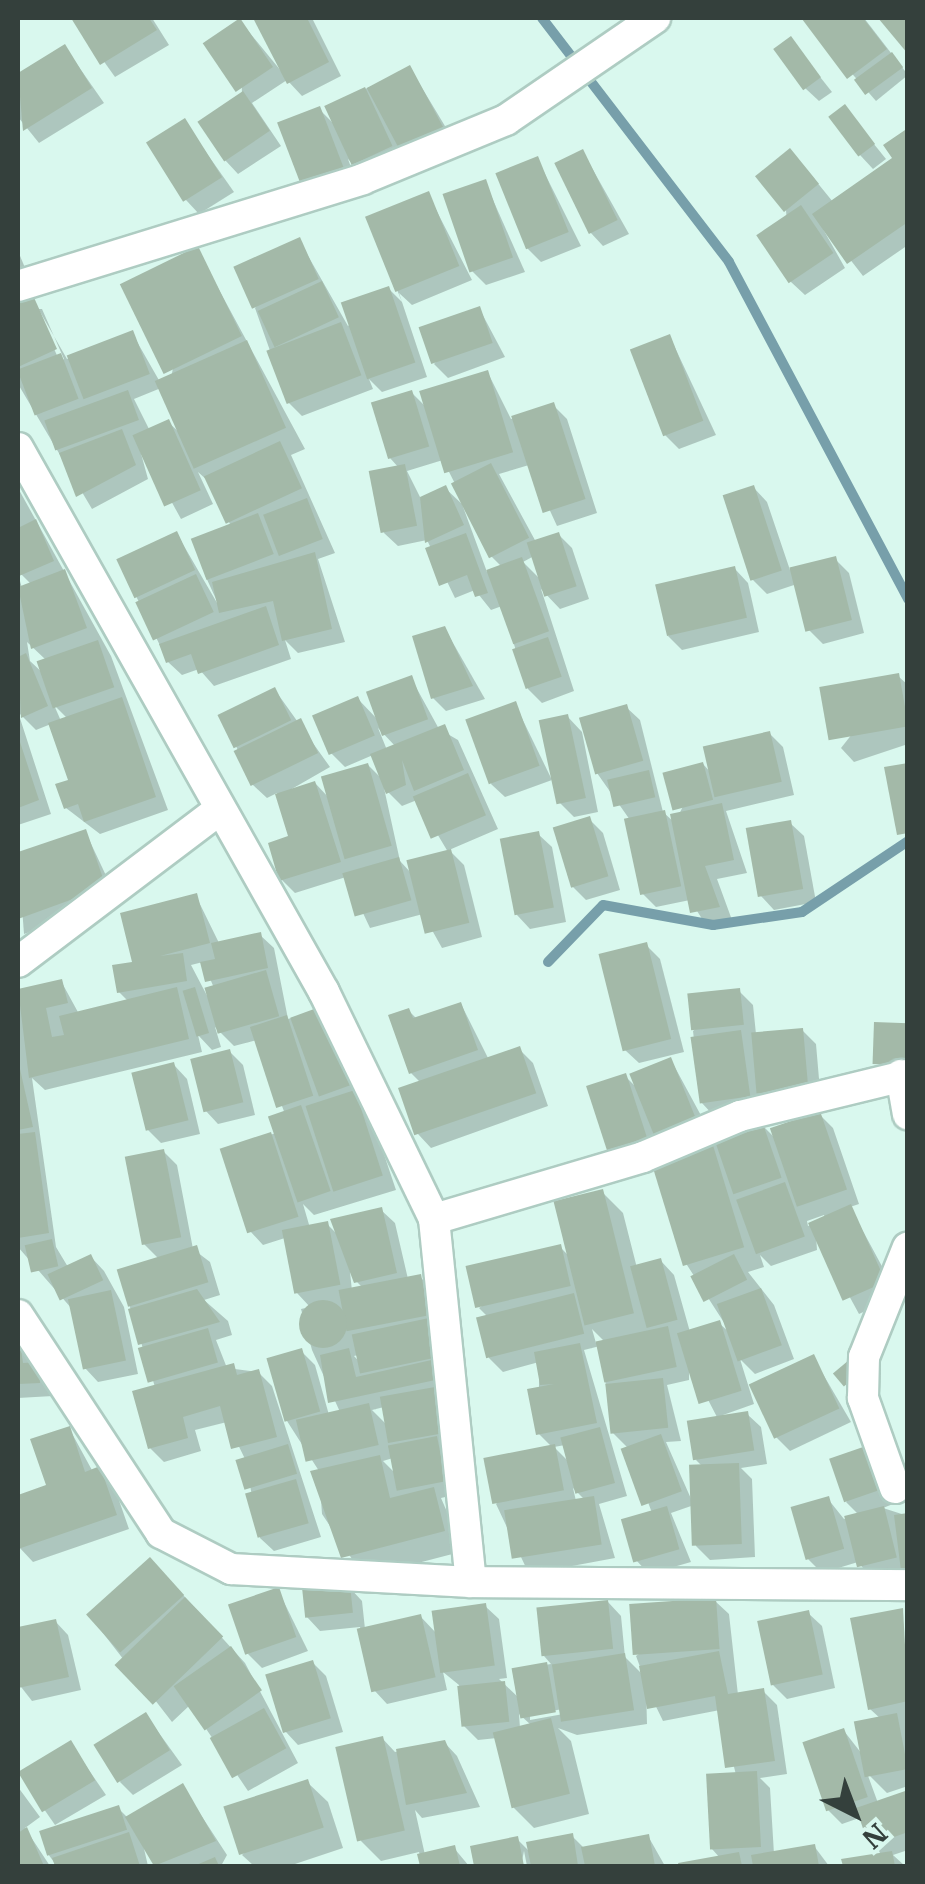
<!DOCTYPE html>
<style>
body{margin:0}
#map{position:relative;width:925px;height:1884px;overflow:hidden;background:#d9f8ee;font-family:"IBM Plex Serif",serif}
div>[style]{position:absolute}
.shadow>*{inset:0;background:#0003}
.stream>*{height:10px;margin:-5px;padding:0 5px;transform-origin:5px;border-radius:5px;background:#779faa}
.building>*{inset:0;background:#a3b9a8;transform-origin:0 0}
.round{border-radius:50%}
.roads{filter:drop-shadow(2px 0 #aeccc2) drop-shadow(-2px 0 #aeccc2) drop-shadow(0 2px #aeccc2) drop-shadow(0 -2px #aeccc2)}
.minor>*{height:30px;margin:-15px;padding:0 15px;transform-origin:15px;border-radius:15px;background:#fff}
span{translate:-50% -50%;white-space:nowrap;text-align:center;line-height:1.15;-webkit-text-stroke:8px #d9f8ee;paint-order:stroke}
.frame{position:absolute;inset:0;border:20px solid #34403c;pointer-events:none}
.north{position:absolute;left:805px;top:1764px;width:100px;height:100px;-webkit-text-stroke:8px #d9f8ee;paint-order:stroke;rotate:138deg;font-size:28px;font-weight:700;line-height:40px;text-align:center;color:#34403c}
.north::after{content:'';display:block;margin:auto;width:35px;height:45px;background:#34403c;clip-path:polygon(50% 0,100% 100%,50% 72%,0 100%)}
</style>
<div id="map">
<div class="shadow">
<i style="clip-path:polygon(73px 18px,152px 18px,169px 45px,115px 77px)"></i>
<i style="clip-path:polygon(256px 18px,312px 18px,341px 76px,302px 96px,287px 80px,252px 103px,281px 146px,238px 174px,225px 160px,242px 95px,240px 21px,286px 77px)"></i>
<i style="clip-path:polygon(864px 18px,908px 75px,876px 101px,805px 20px)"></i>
<i style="clip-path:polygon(790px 39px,832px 92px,819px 101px,805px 88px)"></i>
<i style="clip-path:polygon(65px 47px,104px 103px,39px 143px,18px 117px,18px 76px)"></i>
<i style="clip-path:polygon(410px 68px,457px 146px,366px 177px,348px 159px,357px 184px,304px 186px,319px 109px,333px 123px,327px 107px)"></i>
<i style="clip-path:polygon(844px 107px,886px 159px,873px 169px,860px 155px)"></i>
<i style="clip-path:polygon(184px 121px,234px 192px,199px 214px,186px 200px)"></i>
<i style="clip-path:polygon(908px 131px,908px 245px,863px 276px,814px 213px,845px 268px,805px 295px,791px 282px,786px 210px,803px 165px,833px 202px,896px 158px)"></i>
<i style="clip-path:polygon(583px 152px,629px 234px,603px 246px,590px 232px)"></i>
<i style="clip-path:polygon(537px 158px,581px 246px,541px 262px,527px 248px)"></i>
<i style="clip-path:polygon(485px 182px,525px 272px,486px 285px,471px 270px)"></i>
<i style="clip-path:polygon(428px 194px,472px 280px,412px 305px,399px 293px,427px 377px,382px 392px,369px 379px,373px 389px,302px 416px,288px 402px,255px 308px,299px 240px,348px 326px,389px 289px,402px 302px,368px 218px)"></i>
<i style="clip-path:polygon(evenodd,197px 249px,305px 449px,291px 455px,335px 553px,318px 559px,345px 642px,298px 653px,285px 640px,291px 659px,214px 686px,199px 669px,182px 675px,168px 662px,136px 596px,177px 534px,220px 608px,205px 575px,231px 526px,208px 481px,198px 472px,213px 504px,181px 519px,137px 439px,148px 479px,92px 509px,18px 384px,18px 302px,31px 296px,67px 359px,132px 333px,160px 382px,171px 378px,197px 249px,36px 309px,42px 309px,64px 359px,60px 362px,36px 309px,197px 249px,161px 388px,181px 434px,168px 422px,150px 431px,134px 399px,161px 388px)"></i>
<i style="clip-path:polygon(18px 251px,28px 275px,18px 279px)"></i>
<i style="clip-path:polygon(479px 308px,505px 357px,448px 378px,434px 364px)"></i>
<i style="clip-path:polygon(670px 337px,716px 435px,679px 449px,665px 435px)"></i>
<i style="clip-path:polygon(evenodd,488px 373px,511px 419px,553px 405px,567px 419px,597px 513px,557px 526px,529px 465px,499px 474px,536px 542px,559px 535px,572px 548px,589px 599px,560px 609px,541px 589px,574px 691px,542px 703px,528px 689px,502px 606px,491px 610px,475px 590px,455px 598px,427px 540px,398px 546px,384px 533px,399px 468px,390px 458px,412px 393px,426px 407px,488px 373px,443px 460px,492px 557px,502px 567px,487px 572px,462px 504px,445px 488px,421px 499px,407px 471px,443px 460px,488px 373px,534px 556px,541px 580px,523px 562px,534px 556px)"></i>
<i style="clip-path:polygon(evenodd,18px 488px,111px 656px,168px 810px,100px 834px,66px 808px,71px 782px,51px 724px,36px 730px,18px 712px,51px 814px,18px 825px,18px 574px,22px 588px,31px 584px,18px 571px,18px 488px,27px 642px,46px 660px,45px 675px,30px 661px,27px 642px,18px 488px,54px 705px,68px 719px,61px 721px,54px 705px)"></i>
<i style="clip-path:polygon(754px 488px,767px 502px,790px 570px,835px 559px,849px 573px,864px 633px,823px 644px,809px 630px,797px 584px,767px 594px,753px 580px)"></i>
<i style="clip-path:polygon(735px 569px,748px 583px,759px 632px,682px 650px,668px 636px)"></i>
<i style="clip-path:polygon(445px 629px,485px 699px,446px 711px,433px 698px)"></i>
<i style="clip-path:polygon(898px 676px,908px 685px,908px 744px,854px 762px,841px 748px)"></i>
<i style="clip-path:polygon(evenodd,411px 678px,439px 729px,458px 740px,498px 829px,449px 850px,464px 865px,482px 937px,442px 948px,423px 914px,370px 928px,346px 877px,295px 893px,282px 880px,291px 838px,277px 793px,267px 798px,253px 785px,236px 746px,275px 690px,330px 767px,283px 794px,315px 783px,330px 799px,368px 765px,384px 781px,373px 755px,345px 767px,331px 753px,358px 699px,379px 721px,411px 678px,378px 728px,396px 747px,387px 750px,378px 728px,411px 678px,384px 788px,402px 806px,417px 800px,448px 852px,412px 874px,400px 861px,384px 788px)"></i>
<i style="clip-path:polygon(515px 704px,552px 780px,505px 797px,491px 784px)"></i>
<i style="clip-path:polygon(626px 707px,640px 720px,663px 812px,675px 823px,703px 764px,712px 774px,770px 734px,783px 747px,794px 795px,726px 811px,747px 873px,717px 879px,732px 920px,706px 925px,690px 900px,656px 907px,642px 893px,630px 820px,597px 773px)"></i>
<i style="clip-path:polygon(567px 716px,582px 732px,598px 812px,574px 817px,560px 803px)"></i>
<i style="clip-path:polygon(589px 819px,603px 833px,620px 890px,586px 900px,572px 886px)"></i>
<i style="clip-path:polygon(790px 823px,804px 836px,816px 902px,774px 910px,761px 896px)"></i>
<i style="clip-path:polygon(85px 831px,118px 901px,24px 934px,18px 855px)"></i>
<i style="clip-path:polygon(538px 834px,552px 847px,566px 922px,530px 929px,517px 915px)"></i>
<i style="clip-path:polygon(evenodd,196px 896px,219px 943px,260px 935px,274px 948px,288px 1019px,324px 1008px,368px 1107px,396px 1190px,314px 1215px,303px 1204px,310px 1228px,327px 1224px,339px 1236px,381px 1210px,395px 1223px,408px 1279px,420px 1277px,434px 1290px,458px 1494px,441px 1498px,464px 1551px,364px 1577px,322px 1514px,319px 1471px,287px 1421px,301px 1351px,315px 1365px,329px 1415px,340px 1412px,312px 1350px,301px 1309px,310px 1307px,297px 1293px,285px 1238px,263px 1245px,250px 1231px,223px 1150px,276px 1133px,285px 1114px,257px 1040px,234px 1046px,215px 1027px,221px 1047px,212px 1050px,198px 1035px,202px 1052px,45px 1090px,32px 1078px,56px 1247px,68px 1267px,91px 1257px,104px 1271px,124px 1307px,138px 1374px,98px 1382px,85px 1368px,72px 1309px,18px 1247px,18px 992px,61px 981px,79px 1014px,129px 1002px,119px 992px,136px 964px,196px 896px,203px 962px,214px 988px,214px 1009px,191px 965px,203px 962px,196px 896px,349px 1262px,356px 1281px,364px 1289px,352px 1291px,349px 1262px,196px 896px,362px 1354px,367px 1370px,354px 1356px,362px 1354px,196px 896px,384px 1407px,387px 1425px,372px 1410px,384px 1407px,196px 896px,393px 1458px,396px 1474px,383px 1461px,393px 1458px)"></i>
<i style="clip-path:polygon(646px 945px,660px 959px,684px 1052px,639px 1063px,625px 1050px)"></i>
<i style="clip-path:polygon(739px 991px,753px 1005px,756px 1034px,802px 1030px,816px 1044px,821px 1102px,773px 1107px,760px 1094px,762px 1109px,714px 1116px,701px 1102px,693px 1031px)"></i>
<i style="clip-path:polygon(461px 1004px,489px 1060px,519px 1049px,533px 1063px,548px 1106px,431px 1148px,418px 1134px,422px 1084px,411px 1073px,409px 1011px,417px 1019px)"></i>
<i style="clip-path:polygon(229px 1051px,243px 1065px,255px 1115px,218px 1124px,205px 1110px)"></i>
<i style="clip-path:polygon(evenodd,671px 1060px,724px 1158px,761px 1124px,776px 1139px,819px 1114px,833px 1128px,859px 1204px,850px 1207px,898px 1296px,859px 1314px,816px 1235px,817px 1250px,771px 1266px,760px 1255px,764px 1267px,748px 1272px,774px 1305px,794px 1359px,755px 1374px,740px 1359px,754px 1404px,723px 1415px,747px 1414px,761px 1427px,767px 1464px,741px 1468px,752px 1479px,755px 1557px,710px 1560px,696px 1546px,694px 1505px,671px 1513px,691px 1562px,649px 1574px,636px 1560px,652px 1513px,628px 1448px,613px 1433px,600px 1346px,584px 1350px,627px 1496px,599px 1504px,615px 1558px,529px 1574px,496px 1504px,552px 1447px,539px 1434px,539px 1362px,503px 1372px,489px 1358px,489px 1318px,479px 1308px,560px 1247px,570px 1257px,602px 1192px,623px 1213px,637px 1268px,661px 1261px,674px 1275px,690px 1332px,719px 1323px,732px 1335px,687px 1265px,625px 1076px,636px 1087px,671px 1060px,824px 1215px,825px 1219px,808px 1226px,807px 1221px,824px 1215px,671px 1060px,592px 1329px,604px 1341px,596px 1343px,592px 1329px,671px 1060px,689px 1363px,718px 1419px,696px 1460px,703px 1467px,692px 1501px,666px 1442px,681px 1441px,667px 1385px,689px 1380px,689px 1363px,671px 1060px,565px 1445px,570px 1463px,554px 1447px,565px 1445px,671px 1060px,573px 1488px,585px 1500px,576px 1501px,573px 1488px)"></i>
<i style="clip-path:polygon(174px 1065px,187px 1079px,200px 1134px,161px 1143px,147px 1129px)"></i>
<i style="clip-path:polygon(163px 1151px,177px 1165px,193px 1249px,210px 1262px,220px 1295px,204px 1300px,228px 1321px,232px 1335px,216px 1340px,227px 1368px,258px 1372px,272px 1386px,321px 1537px,274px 1551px,260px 1538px,245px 1459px,227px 1422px,195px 1430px,201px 1451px,164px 1462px,150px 1448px,155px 1387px,129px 1304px,159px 1259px,144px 1244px)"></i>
<i style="clip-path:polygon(18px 1337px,52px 1378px,53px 1396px,18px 1398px)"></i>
<i style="clip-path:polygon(813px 1357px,851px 1422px,790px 1451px,776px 1437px)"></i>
<i style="clip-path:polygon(69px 1428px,93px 1472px,113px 1483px,129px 1529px,33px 1562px,18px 1546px,18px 1498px,49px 1487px)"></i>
<i style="clip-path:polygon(879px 1462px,893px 1504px,883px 1508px,908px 1516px,908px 1574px,873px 1580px,858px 1562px,822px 1573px,808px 1559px,828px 1499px,844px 1519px,859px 1515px,846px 1502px)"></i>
<i style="clip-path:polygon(164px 1574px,245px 1663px,298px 1763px,248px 1791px,190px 1705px,172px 1722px,89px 1615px)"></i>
<i style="clip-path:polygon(evenodd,349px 1587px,362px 1601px,365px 1629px,420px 1616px,438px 1635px,485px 1606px,499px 1619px,507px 1678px,499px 1679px,520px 1699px,514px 1670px,551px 1664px,544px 1656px,608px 1602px,621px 1616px,625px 1657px,643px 1675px,636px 1656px,715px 1601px,729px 1614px,738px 1695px,763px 1691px,777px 1705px,787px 1774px,760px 1778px,770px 1788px,774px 1854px,814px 1846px,829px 1866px,682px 1866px,720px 1858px,712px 1849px,736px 1775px,720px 1710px,663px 1721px,646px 1686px,647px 1724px,577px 1735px,558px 1728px,571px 1741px,589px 1814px,534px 1828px,514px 1808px,497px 1738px,478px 1740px,464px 1726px,459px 1685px,443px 1672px,447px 1690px,387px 1704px,374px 1690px,360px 1627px,320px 1631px,307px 1617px,349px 1587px,568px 1708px,569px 1713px,530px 1720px,530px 1715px,568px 1708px,349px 1587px,519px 1714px,531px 1725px,520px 1728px,519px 1714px)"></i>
<i style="clip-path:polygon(278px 1590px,308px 1651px,262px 1668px,248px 1654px)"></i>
<i style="clip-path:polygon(902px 1611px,908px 1786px,887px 1793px,867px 1773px,878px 1803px,908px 1792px,908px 1850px,893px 1855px,905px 1866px,845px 1866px,881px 1855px,862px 1817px,842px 1824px,828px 1810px,844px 1731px,869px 1763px,882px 1720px,870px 1709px)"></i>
<i style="clip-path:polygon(808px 1613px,822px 1626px,835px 1688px,787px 1699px,773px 1685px)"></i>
<i style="clip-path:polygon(55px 1621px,68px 1635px,81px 1690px,32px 1701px,18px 1683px,18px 1630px)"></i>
<i style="clip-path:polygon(312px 1662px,326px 1676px,343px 1732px,298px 1745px,285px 1731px)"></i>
<i style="clip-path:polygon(146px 1715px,182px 1765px,133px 1795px,120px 1782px)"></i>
<i style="clip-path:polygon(382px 1738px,395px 1752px,444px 1742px,457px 1756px,480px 1807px,422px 1818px,415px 1810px,425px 1855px,454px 1848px,469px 1866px,423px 1866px,419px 1852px,381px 1861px,361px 1841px)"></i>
<i style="clip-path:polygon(71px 1744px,106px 1795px,55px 1825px,19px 1773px)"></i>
<i style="clip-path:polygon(307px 1782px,328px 1802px,343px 1848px,289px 1866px,254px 1866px,242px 1855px)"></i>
<i style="clip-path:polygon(182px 1786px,227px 1855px,221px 1866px,157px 1866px,142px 1840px,148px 1866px,57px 1866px,48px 1854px,118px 1808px,128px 1818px)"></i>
<i style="clip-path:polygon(18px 1787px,40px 1817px,25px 1828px,50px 1866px,18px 1866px)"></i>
<i style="clip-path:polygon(572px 1836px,585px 1849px,648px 1836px,665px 1866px,527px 1866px,524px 1851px,521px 1866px,476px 1866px,473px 1848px,517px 1839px,531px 1853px)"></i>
</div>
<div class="stream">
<i style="left:542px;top:18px;width:307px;rotate:52.5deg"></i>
<i style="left:729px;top:262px;width:382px;rotate:62deg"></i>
<i style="left:548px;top:962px;width:79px;rotate:-46deg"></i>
<i style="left:603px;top:905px;width:112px;rotate:10.3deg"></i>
<i style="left:713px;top:925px;width:90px;rotate:-8.3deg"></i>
<i style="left:802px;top:912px;width:128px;rotate:-33.8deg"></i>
</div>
<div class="building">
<i style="clip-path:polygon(71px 18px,149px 18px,157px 30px,100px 65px)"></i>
<i style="left:240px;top:18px;width:59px;height:45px;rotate:56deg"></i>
<i style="clip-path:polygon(253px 18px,307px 18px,329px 62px,287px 84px)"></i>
<i style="clip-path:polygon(863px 18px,887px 49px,847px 79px,802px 19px)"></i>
<i style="clip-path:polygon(878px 18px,908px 18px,908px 54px)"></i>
<i style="left:791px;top:36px;width:51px;height:22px;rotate:54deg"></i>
<i style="clip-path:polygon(65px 44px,92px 88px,23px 131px,18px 73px)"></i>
<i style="left:892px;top:52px;width:19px;height:47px;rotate:54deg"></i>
<i style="left:410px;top:65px;width:76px;height:49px;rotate:62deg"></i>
<i style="left:365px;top:87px;width:65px;height:45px;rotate:65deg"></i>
<i style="left:243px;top:91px;width:48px;height:55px;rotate:56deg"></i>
<i style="left:845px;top:104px;width:50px;height:21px;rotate:53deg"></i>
<i style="left:320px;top:106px;width:69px;height:46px;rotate:69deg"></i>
<i style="left:185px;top:118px;width:70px;height:46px;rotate:58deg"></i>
<i style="clip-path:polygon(908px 128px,908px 222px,847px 264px,812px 214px,892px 158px,883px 145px)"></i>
<i style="left:790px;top:148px;width:46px;height:45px;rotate:51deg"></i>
<i style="left:583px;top:149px;width:79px;height:32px;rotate:64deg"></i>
<i style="left:538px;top:156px;width:82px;height:46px;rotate:68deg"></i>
<i style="left:486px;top:179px;width:83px;height:46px;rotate:71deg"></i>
<i style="left:429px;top:191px;width:81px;height:69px;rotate:68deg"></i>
<i style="left:801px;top:205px;width:58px;height:54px;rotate:56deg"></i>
<i style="left:300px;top:237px;width:46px;height:73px;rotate:66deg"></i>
<i style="left:198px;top:246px;width:100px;height:87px;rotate:64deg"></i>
<i style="left:322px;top:281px;width:40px;height:71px;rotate:65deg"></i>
<i style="left:389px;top:286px;width:81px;height:51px;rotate:71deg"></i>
<i style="clip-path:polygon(32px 293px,57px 349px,18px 367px,18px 299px)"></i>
<i style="left:480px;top:306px;width:39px;height:65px;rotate:71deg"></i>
<i style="left:341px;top:322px;width:57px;height:80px;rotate:69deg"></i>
<i style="left:133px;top:330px;width:47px;height:71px;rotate:69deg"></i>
<i style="left:670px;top:334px;width:93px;height:43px;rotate:69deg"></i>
<i style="left:247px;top:340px;width:96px;height:101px;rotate:66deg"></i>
<i style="left:61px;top:353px;width:49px;height:47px;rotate:69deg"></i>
<i style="left:488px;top:370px;width:86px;height:72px;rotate:73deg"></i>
<i style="left:128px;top:390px;width:32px;height:89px;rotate:70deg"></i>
<i style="left:412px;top:390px;width:59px;height:43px;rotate:73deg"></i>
<i style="left:554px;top:402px;width:102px;height:45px;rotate:72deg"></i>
<i style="left:169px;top:419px;width:78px;height:40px;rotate:66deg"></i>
<i style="clip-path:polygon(122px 429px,136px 465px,76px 497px,59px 453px)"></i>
<i style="left:280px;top:441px;width:52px;height:84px;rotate:65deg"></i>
<i style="left:491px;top:463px;width:84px;height:45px;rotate:63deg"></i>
<i style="left:405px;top:464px;width:63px;height:37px;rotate:79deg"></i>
<i style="clip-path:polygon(446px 485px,464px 525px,425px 543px,420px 497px)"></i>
<i style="left:754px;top:485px;width:90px;height:33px;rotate:72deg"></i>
<i style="left:307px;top:498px;width:44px;height:47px;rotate:69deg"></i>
<i style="left:258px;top:513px;width:44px;height:72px;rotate:69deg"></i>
<i style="clip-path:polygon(36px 519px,54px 561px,19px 576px,18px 528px)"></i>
<i style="left:177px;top:531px;width:43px;height:67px;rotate:65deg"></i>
<i style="left:559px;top:532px;width:57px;height:34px;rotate:72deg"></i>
<i style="clip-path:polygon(466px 533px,488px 593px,475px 597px,467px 575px,439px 586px,425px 548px)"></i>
<i style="clip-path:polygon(315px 552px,332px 629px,282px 641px,273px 601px,219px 613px,212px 582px)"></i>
<i style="left:836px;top:556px;width:66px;height:48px;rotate:76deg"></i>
<i style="left:522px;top:557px;width:79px;height:38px;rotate:70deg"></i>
<i style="left:735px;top:566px;width:53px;height:82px;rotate:77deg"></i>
<i style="clip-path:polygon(65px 569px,87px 628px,31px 649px,18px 587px)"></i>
<i style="left:196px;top:574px;width:42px;height:67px;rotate:65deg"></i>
<i style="clip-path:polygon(266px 606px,279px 645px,198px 674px,191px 654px,166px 663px,159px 644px)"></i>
<i style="clip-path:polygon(445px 626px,473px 686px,431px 699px,412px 636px)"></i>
<i style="left:548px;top:637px;width:42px;height:38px;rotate:71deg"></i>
<i style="left:98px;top:640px;width:50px;height:65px;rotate:71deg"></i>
<i style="clip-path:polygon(26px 653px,48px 706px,21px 718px,18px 657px)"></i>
<i style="left:899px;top:673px;width:54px;height:81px;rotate:80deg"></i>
<i style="left:412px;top:675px;width:47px;height:49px;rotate:70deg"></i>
<i style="left:275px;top:687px;width:37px;height:64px;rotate:64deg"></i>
<i style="left:358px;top:696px;width:43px;height:50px;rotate:67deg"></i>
<i style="clip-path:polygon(122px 697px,156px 797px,84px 822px,78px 804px,64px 809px,55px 784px,68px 780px,48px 723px)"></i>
<i style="left:516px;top:701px;width:69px;height:54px;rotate:70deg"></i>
<i style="left:627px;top:704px;width:59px;height:50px;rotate:74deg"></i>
<i style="left:568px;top:714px;width:86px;height:30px;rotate:78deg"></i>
<i style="left:301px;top:718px;width:39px;height:75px;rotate:64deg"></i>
<i style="clip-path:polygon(445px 724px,464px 770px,414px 791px,402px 760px,406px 785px,386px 794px,370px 754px)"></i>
<i style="left:770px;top:731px;width:52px;height:69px;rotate:77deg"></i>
<i style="clip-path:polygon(18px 736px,39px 800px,18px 808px)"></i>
<i style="left:703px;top:762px;width:39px;height:42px;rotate:75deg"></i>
<i style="left:368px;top:763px;width:86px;height:49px;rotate:74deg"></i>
<i style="clip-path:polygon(908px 763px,908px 833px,897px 835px,884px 767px)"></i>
<i style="left:649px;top:770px;width:28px;height:43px;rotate:77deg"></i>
<i style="left:468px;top:773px;width:46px;height:60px;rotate:67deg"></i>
<i style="clip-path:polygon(315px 781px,341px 862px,279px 881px,268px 843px,288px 836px,275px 794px)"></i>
<i style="clip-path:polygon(722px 803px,734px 860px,705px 866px,720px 907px,690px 913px,670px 814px)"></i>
<i style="left:665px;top:810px;width:78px;height:42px;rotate:78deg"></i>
<i style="left:590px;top:816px;width:63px;height:39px;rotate:73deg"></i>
<i style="left:791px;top:820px;width:70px;height:46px;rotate:80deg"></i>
<i style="clip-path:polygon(86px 829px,106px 887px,18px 919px,18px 852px)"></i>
<i style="left:539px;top:831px;width:78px;height:40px;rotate:79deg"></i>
<i style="left:451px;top:849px;width:76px;height:46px;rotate:76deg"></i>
<i style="left:399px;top:857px;width:45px;height:59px;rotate:74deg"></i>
<i style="clip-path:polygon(197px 893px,210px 943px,160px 956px,183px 953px,187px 981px,117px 993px,112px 965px,132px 962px,120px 913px)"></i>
<i style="clip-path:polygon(261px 932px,268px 968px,205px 982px,200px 962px,215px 959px,211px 943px)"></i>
<i style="left:647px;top:942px;width:100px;height:50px;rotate:76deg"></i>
<i style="left:266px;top:970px;width:48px;height:64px;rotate:74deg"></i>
<i style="clip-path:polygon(62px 979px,68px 1003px,46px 1008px,52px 1037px,64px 1035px,59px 1016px,177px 987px,189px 1039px,29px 1078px,18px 989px)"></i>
<i style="left:195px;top:987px;width:48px;height:13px;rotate:73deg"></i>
<i style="left:740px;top:988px;width:37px;height:53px;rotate:84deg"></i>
<i style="clip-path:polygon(461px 1002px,478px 1050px,409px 1074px,388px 1015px,409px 1008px,413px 1018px)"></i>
<i style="left:325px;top:1005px;width:84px;height:37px;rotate:70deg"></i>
<i style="left:287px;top:1015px;width:85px;height:39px;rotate:72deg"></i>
<i style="left:874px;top:1022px;width:34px;height:42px;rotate:2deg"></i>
<i style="left:803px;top:1028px;width:61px;height:52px;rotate:85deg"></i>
<i style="left:741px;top:1030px;width:67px;height:51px;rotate:82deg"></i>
<i style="left:520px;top:1046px;width:50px;height:129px;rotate:71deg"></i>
<i style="left:230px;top:1049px;width:55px;height:41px;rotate:76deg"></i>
<i style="left:671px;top:1057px;width:70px;height:45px;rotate:68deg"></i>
<i style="clip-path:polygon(18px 1060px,33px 1127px,18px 1130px)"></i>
<i style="left:174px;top:1062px;width:60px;height:44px;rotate:76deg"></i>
<i style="left:626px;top:1073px;width:76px;height:42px;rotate:72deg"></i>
<i style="left:355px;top:1090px;width:90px;height:52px;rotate:72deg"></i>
<i style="left:301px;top:1105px;width:91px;height:35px;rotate:71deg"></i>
<i style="left:820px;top:1111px;width:83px;height:53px;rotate:71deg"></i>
<i style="left:762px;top:1121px;width:60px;height:51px;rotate:71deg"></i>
<i style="clip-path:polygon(35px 1132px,49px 1233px,18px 1238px,18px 1134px)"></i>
<i style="left:271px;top:1132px;width:89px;height:54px;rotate:72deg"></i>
<i style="left:712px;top:1142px;width:110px;height:64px;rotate:73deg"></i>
<i style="left:164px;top:1149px;width:90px;height:40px;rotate:79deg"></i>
<i style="left:785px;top:1182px;width:58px;height:52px;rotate:70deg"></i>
<i style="left:603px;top:1189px;width:128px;height:51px;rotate:76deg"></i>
<i style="left:851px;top:1204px;width:85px;height:47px;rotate:66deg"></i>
<i style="clip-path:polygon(382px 1207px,397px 1273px,354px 1283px,330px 1219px)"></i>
<i style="left:328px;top:1221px;width:65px;height:47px;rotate:79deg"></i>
<i style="left:52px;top:1239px;width:28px;height:28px;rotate:77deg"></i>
<i style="left:561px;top:1244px;width:43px;height:98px;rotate:77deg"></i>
<i style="left:197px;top:1245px;width:39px;height:84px;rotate:73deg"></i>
<i style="left:91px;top:1254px;width:29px;height:48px;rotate:65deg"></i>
<i style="left:734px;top:1254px;width:29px;height:49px;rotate:63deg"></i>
<i style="left:661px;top:1258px;width:64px;height:32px;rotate:75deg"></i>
<i style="left:421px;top:1274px;width:42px;height:84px;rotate:79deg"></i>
<i style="left:761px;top:1288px;width:61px;height:47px;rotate:70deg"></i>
<i style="clip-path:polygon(197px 1289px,220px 1322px,138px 1345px,128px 1309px)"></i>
<i style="left:111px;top:1290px;width:72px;height:44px;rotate:78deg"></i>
<i style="left:574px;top:1293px;width:42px;height:101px;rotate:76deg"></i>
<i class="round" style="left:299px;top:1300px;width:48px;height:48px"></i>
<i style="left:429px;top:1318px;width:40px;height:79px;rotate:78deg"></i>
<i style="left:720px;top:1320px;width:74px;height:45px;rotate:73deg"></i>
<i style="left:668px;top:1326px;width:42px;height:74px;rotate:78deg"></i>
<i style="clip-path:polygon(18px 1328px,23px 1363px,39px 1362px,40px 1383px,18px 1384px)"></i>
<i style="left:208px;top:1328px;width:36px;height:73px;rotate:74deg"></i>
<i style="clip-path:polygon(580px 1343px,597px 1423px,536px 1435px,527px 1389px,554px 1384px,540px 1385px,534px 1352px)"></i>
<i style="left:302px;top:1348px;width:66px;height:37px;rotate:74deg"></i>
<i style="clip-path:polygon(349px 1348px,356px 1377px,436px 1359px,440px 1379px,328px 1403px,320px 1355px)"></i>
<i style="left:814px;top:1354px;width:60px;height:72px;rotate:65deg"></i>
<i style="left:849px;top:1360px;width:17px;height:21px;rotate:50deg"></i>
<i style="clip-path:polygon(234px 1363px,237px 1375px,259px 1369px,277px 1437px,231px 1449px,220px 1406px,183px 1417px,188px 1438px,148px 1449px,132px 1391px)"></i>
<i style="left:663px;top:1378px;width:50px;height:58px;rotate:84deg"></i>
<i style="left:435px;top:1387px;width:47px;height:56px;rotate:80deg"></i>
<i style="left:369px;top:1403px;width:43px;height:75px;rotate:77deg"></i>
<i style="left:748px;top:1411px;width:40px;height:62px;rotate:81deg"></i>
<i style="clip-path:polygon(70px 1426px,85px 1472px,100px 1466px,117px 1515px,18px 1549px,18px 1495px,46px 1485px,30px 1439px)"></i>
<i style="left:600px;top:1427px;width:58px;height:41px;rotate:75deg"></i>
<i style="left:661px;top:1434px;width:61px;height:43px;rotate:70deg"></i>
<i style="left:437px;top:1436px;width:46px;height:50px;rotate:79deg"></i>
<i style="left:288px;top:1444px;width:31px;height:55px;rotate:73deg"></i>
<i style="left:555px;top:1444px;width:47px;height:73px;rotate:79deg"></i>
<i style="left:866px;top:1446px;width:46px;height:39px;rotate:71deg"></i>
<i style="clip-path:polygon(380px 1455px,390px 1498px,434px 1487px,445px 1531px,341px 1558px,310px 1471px)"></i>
<i style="left:739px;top:1463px;width:81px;height:50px;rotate:88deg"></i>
<i style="left:296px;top:1479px;width:46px;height:53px;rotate:74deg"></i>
<i style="left:594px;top:1496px;width:49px;height:91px;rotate:81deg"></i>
<i style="left:829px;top:1496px;width:55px;height:40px;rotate:74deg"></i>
<i style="left:667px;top:1506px;width:45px;height:48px;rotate:74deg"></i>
<i style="left:884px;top:1506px;width:53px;height:41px;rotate:76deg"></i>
<i style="clip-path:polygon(908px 1513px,908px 1570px,901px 1571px,894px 1515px)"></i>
<i style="left:150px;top:1557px;width:51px;height:86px;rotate:48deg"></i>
<i style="left:350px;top:1585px;width:28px;height:48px;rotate:84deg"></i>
<i style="left:279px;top:1587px;width:53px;height:54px;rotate:71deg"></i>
<i style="left:185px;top:1597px;width:55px;height:98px;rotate:46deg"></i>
<i style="left:716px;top:1598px;width:51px;height:87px;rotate:86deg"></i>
<i style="left:608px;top:1600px;width:49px;height:72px;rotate:84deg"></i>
<i style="left:486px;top:1603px;width:63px;height:55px;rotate:82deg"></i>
<i style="clip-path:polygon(903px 1608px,908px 1701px,868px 1710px,850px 1618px)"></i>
<i style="left:809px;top:1610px;width:66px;height:53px;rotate:78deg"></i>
<i style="left:421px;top:1614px;width:65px;height:66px;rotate:77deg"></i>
<i style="clip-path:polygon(56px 1619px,69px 1677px,18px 1688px,18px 1627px)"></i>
<i style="left:231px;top:1646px;width:54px;height:70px;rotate:55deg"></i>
<i style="clip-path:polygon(719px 1651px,728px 1694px,764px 1688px,775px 1761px,725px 1768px,715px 1696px,647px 1709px,639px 1666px)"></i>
<i style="left:625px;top:1653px;width:58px;height:74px;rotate:81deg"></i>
<i style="left:313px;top:1660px;width:61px;height:50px;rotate:73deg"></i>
<i style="left:547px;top:1662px;width:51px;height:36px;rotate:80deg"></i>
<i style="left:505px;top:1681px;width:41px;height:48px;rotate:84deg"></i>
<i style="left:264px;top:1708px;width:46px;height:62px;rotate:61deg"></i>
<i style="left:146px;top:1712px;width:45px;height:62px;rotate:58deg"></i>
<i style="left:897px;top:1713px;width:57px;height:44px;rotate:79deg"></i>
<i style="left:551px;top:1718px;width:78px;height:60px;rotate:76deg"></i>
<i style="left:844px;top:1728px;width:73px;height:44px;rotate:71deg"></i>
<i style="left:383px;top:1736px;width:97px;height:49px;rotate:77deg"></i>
<i style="left:71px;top:1740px;width:47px;height:62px;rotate:59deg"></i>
<i style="clip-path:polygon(445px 1740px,467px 1793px,406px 1805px,396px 1749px)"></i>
<i style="left:757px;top:1771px;width:76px;height:51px;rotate:87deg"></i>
<i style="left:308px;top:1779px;width:51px;height:89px;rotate:72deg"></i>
<i style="clip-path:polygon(183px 1783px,216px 1841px,154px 1866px,125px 1817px)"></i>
<i style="clip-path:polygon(908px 1790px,908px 1832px,869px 1846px,856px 1808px)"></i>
<i style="left:119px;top:1805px;width:26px;height:84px;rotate:72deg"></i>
<i style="clip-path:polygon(27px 1827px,44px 1866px,18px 1866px,18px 1833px)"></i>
<i style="clip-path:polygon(129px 1832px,140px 1866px,55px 1866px,52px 1858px)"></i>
<i style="clip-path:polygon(573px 1833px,578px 1866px,531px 1866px,526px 1842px)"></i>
<i style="clip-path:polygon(649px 1834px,655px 1866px,585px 1866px,581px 1847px)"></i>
<i style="clip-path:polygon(518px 1836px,524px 1866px,474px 1866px,470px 1846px)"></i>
<i style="clip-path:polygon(815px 1844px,819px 1866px,753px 1866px,751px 1855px)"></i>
<i style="clip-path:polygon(455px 1845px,460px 1866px,420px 1866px,417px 1854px)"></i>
<i style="clip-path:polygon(892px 1851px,895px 1866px,843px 1866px,841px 1859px)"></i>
<i style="clip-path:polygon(739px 1852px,742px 1866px,679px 1866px,678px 1863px)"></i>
<i style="clip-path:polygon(215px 1857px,219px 1866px,194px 1866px)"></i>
</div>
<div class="roads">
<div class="minor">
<i style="left:18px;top:286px;width:361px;rotate:-17.2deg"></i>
<i style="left:363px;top:179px;width:155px;rotate:-22.4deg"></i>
<i style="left:506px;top:120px;width:181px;rotate:-34.4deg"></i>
<i style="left:18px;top:448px;width:624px;rotate:60.64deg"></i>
<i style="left:324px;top:992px;width:252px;rotate:64.1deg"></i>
<i style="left:434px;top:1219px;width:365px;rotate:84.2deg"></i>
<i style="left:18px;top:962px;width:247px;rotate:-37.1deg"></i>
<i style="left:901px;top:1075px;width:40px;rotate:80deg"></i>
<i style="left:434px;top:1219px;width:218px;rotate:-16.5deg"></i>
<i style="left:643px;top:1157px;width:105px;rotate:-22.9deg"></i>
<i style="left:740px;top:1116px;width:173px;rotate:-13.7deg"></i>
<i style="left:18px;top:1315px;width:261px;rotate:56.7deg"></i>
<i style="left:161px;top:1533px;width:79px;rotate:27.2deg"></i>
<i style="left:231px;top:1569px;width:240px;rotate:3.1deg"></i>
<i style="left:471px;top:1582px;width:437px;rotate:0.4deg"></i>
<i style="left:895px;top:1488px;width:96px;rotate:-109.6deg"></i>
<i style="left:863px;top:1398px;width:41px;rotate:-88.6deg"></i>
<i style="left:864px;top:1357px;width:118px;rotate:-68.2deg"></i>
</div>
</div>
<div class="frame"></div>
<div class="north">N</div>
</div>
